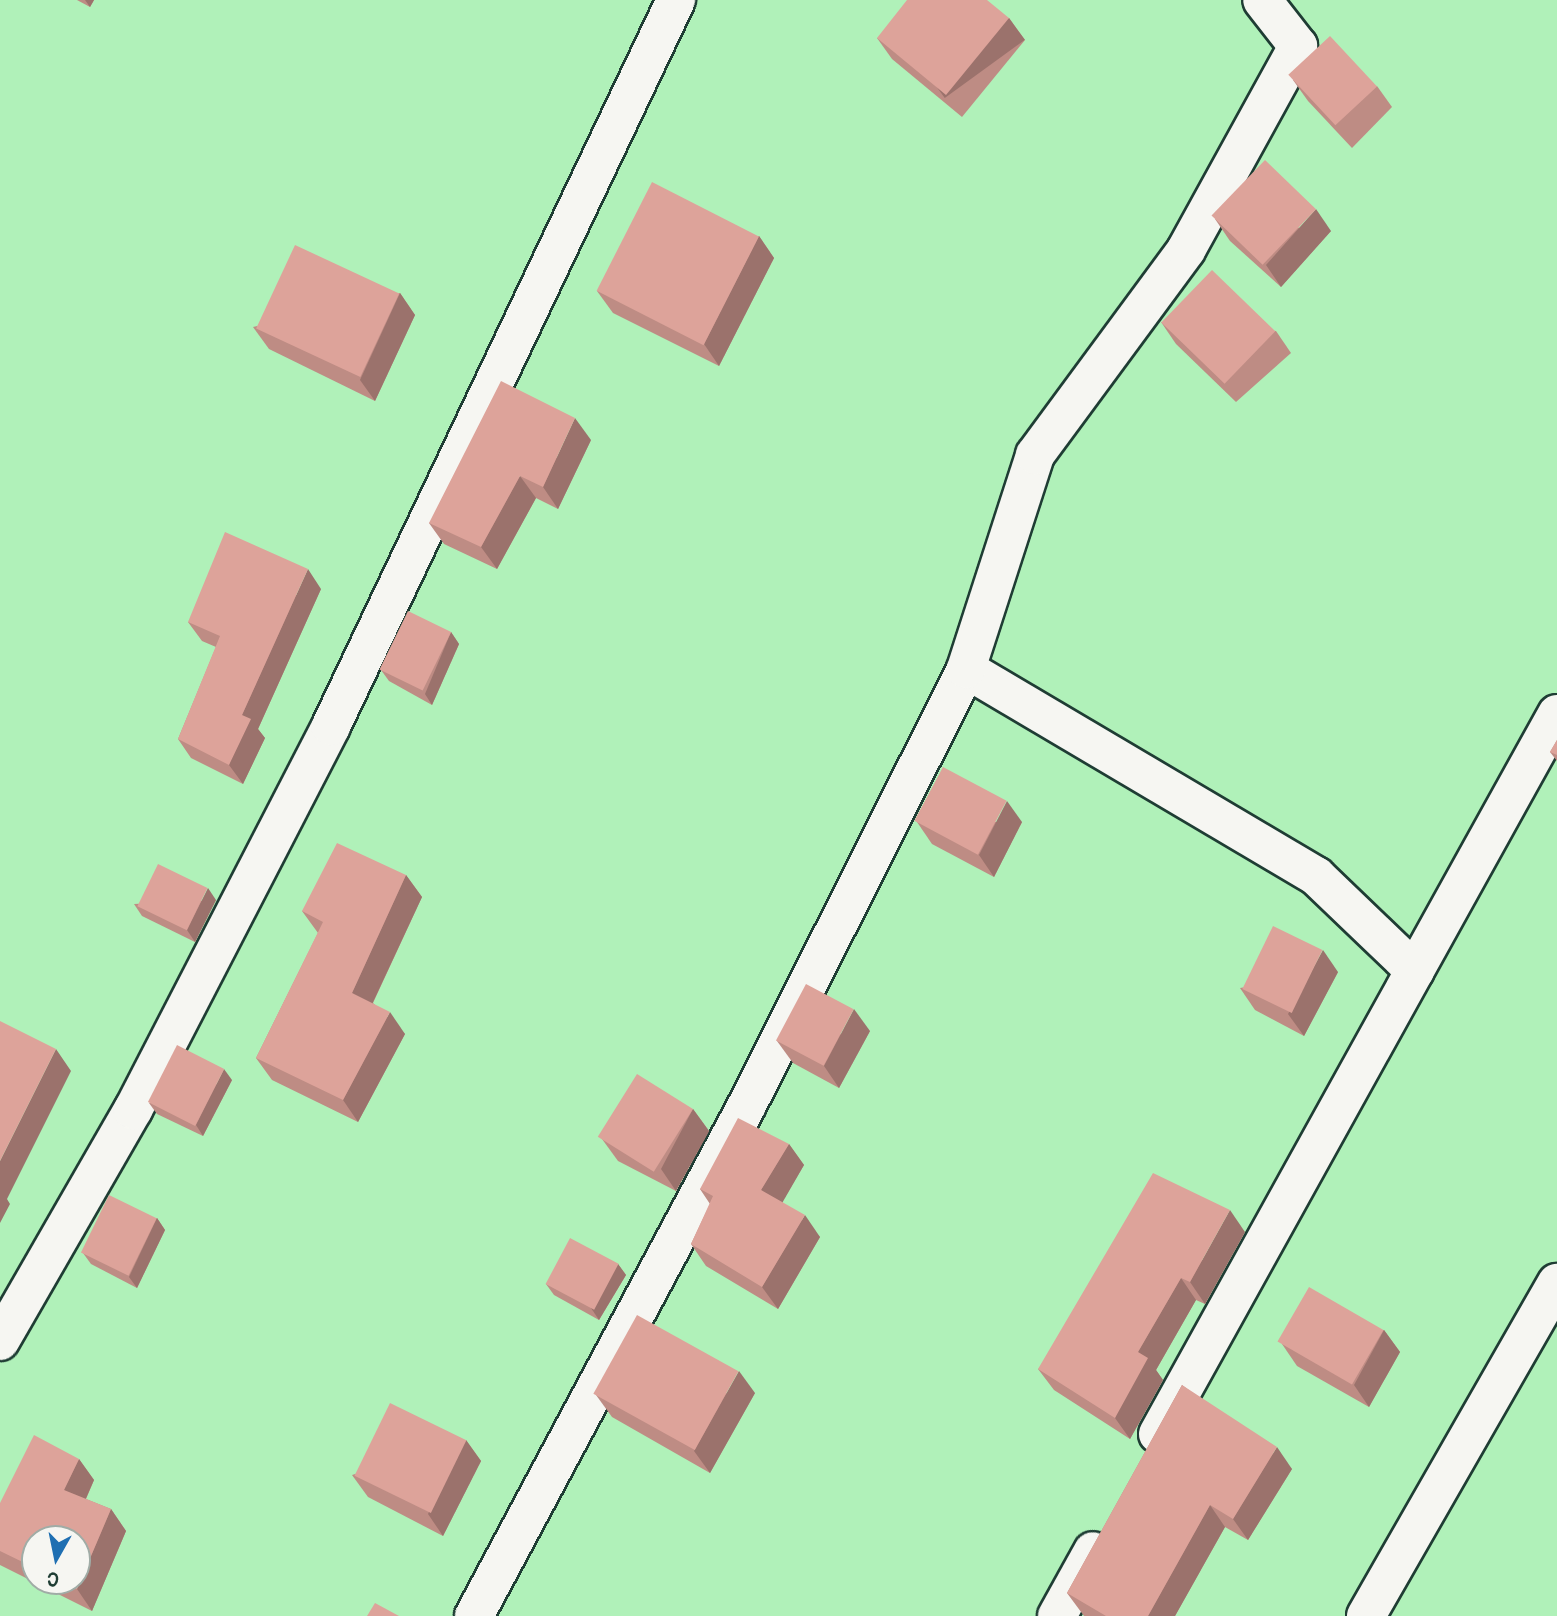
<!DOCTYPE html>
<meta charset="utf-8">
<style>
body{margin:0}
#map{position:relative;width:1557px;height:1616px;overflow:hidden;background:#eeddd8;font-family:Pangolin,sans-serif}
div>[style]{position:absolute}
.green>*{inset:0;background:#b0f1b9}
.roads{filter:drop-shadow(2px 0 #1f3d34) drop-shadow(-2px 0 #1f3d34) drop-shadow(0 2px #1f3d34) drop-shadow(0 -2px #1f3d34)}
.street>*{height:38px;margin:-19px;padding:0 19px;transform-origin:19px;border-radius:19px;background:#f6f6f2}
.wall>*{inset:0;background:#be8c84}
.shaded-wall>*{inset:0;background:#9b726c;transform-origin:0 0}
.building>*{inset:0;background:#dda39a;transform-origin:0 0}
span{translate:-50% -50%;white-space:nowrap;text-align:center;line-height:1.15;-webkit-text-stroke:5px #f6f6f2;paint-order:stroke}
.north{position:absolute;left:21px;top:1525px;width:70px;height:70px;box-sizing:border-box;background:#f6f6f2;border:2px solid #a0aca6;border-radius:50%;rotate:189deg;font-size:19px;font-weight:700;line-height:28px;text-align:center;color:#1f3d34}
.north::after{content:'';display:block;margin:auto;width:24px;height:32px;background:#1f6fb2;clip-path:polygon(50% 0,100% 100%,50% 72%,0 100%)}
</style>
<div id="map">
<div class="green">
<i style="clip-path:polygon(evenodd,0 0,1557px 0,1557px 1616px,0 1616px,0 0,35px 1539px,77px 1539px,77px 1581px,35px 1581px,35px 1539px)"></i>
</div>
<div class="roads">
<div class="street">
<i style="left:966px;top:669px;width:407px;rotate:30.6deg"></i>
<i style="left:1316px;top:876px;width:137px;rotate:43.8deg"></i>
<i style="left:0;top:1341px;width:267px;rotate:-60.1deg"></i>
<i style="left:133px;top:1110px;width:432px;rotate:-62.7deg"></i>
<i style="left:331px;top:726px;width:804px;rotate:-64.58deg"></i>
<i style="left:1158px;top:1434px;width:823px;rotate:-61.01deg"></i>
<i style="left:474px;top:1616px;width:577px;rotate:-61.88deg"></i>
<i style="left:746px;top:1107px;width:490px;rotate:-63.3deg"></i>
<i style="left:966px;top:669px;width:225px;rotate:-72.1deg"></i>
<i style="left:1035px;top:455px;width:255px;rotate:-53.6deg"></i>
<i style="left:1186px;top:250px;width:233px;rotate:-61.2deg"></i>
<i style="left:1298px;top:46px;width:58px;rotate:-128deg"></i>
<i style="left:1057px;top:1616px;width:74px;rotate:-61deg"></i>
<i style="left:1366px;top:1616px;width:384px;rotate:-60.2deg"></i>
</div>
</div>
<div class="wall">
<i style="clip-path:polygon(77px 0,94px 0,90px 7px)"></i>
<i style="clip-path:polygon(1009px 18px,1025px 40px,962px 117px,892px 59px,877px 38px)"></i>
<i style="clip-path:polygon(1293px 80px,1377px 86px,1392px 107px,1352px 148px,1308px 101px)"></i>
<i style="clip-path:polygon(1215px 219px,1331px 231px,1281px 287px,1230px 241px)"></i>
<i style="clip-path:polygon(759px 236px,774px 258px,719px 366px,613px 313px,597px 291px)"></i>
<i style="clip-path:polygon(400px 293px,415px 315px,375px 401px,269px 349px,253px 327px)"></i>
<i style="clip-path:polygon(1161px 322px,1276px 331px,1291px 353px,1236px 402px,1176px 344px)"></i>
<i style="clip-path:polygon(591px 440px,558px 509px,536px 498px,497px 569px,444px 544px,429px 523px)"></i>
<i style="clip-path:polygon(321px 589px,258px 729px,265px 738px,243px 784px,191px 758px,178px 739px,216px 647px,202px 641px,188px 622px)"></i>
<i style="clip-path:polygon(451px 632px,459px 644px,432px 705px,389px 681px,381px 670px)"></i>
<i style="clip-path:polygon(1557px 740px,1557px 761px,1550px 752px)"></i>
<i style="clip-path:polygon(917px 822px,1022px 822px,994px 877px,932px 844px)"></i>
<i style="clip-path:polygon(406px 875px,422px 897px,373px 1003px,405px 1034px,358px 1122px,272px 1080px,256px 1058px,318px 933px,302px 911px)"></i>
<i style="clip-path:polygon(216px 900px,195px 942px,142px 916px,134px 904px)"></i>
<i style="clip-path:polygon(1338px 972px,1304px 1036px,1255px 1010px,1240px 988px)"></i>
<i style="clip-path:polygon(870px 1031px,839px 1088px,793px 1063px,777px 1041px)"></i>
<i style="clip-path:polygon(232px 1080px,203px 1136px,157px 1114px,149px 1103px)"></i>
<i style="clip-path:polygon(693px 1109px,709px 1131px,676px 1191px,618px 1161px,602px 1139px)"></i>
<i style="clip-path:polygon(789px 1144px,804px 1165px,782px 1202px,820px 1237px,778px 1309px,706px 1266px,691px 1244px,710px 1204px,700px 1189px)"></i>
<i style="clip-path:polygon(157px 1218px,165px 1230px,137px 1288px,91px 1264px,83px 1253px)"></i>
<i style="clip-path:polygon(1245px 1232px,1205px 1304px,1196px 1300px,1156px 1370px,1163px 1380px,1130px 1439px,1054px 1390px,1038px 1369px)"></i>
<i style="clip-path:polygon(618px 1264px,626px 1275px,599px 1320px,554px 1295px,546px 1284px)"></i>
<i style="clip-path:polygon(1384px 1330px,1400px 1352px,1369px 1407px,1297px 1366px,1282px 1344px)"></i>
<i style="clip-path:polygon(1182px 1385px,1292px 1469px,1248px 1540px,1225px 1527px,1175px 1616px,1084px 1616px,1067px 1593px)"></i>
<i style="clip-path:polygon(755px 1393px,710px 1473px,612px 1417px,596px 1395px)"></i>
<i style="clip-path:polygon(466px 1440px,481px 1461px,443px 1536px,368px 1497px,352px 1475px)"></i>
<i style="clip-path:polygon(evenodd,79px 1459px,94px 1480px,86px 1499px,111px 1509px,126px 1531px,92px 1611px,0 1565px,0 1551px,79px 1459px,35px 1539px,77px 1581px,35px 1581px,35px 1539px)"></i>
</div>
<div class="shaded-wall">
<i style="clip-path:polygon(85px 0,94px 0,90px 7px)"></i>
<i style="left:1009px;top:18px;width:27px;height:99px;rotate:54deg"></i>
<i style="clip-path:polygon(1316px 209px,1331px 231px,1281px 287px,1266px 265px)"></i>
<i style="clip-path:polygon(759px 236px,774px 258px,719px 366px,704px 344px)"></i>
<i style="clip-path:polygon(400px 293px,415px 315px,375px 401px,360px 380px)"></i>
<i style="clip-path:polygon(575px 418px,591px 440px,558px 509px,543px 487px)"></i>
<i style="clip-path:polygon(520px 476px,536px 498px,497px 569px,481px 547px)"></i>
<i style="clip-path:polygon(308px 569px,321px 589px,258px 729px,265px 738px,243px 784px,229px 765px,242px 715px)"></i>
<i style="clip-path:polygon(451px 632px,459px 644px,432px 705px,425px 694px)"></i>
<i style="clip-path:polygon(1007px 801px,1022px 822px,994px 877px,979px 855px)"></i>
<i style="clip-path:polygon(406px 875px,422px 897px,367px 1015px,352px 993px)"></i>
<i style="clip-path:polygon(208px 888px,216px 900px,195px 942px,187px 930px)"></i>
<i style="clip-path:polygon(1323px 950px,1338px 972px,1304px 1036px,1288px 1014px)"></i>
<i style="clip-path:polygon(854px 1009px,870px 1031px,839px 1088px,824px 1066px)"></i>
<i style="clip-path:polygon(390px 1012px,405px 1034px,358px 1122px,343px 1100px)"></i>
<i style="clip-path:polygon(56px 1049px,71px 1071px,7px 1199px,10px 1204px,0 1223px,0 1161px)"></i>
<i style="clip-path:polygon(224px 1069px,232px 1080px,203px 1136px,196px 1125px)"></i>
<i style="clip-path:polygon(693px 1109px,709px 1131px,676px 1191px,661px 1169px)"></i>
<i style="clip-path:polygon(789px 1144px,804px 1165px,777px 1212px,761px 1190px)"></i>
<i style="clip-path:polygon(1230px 1210px,1245px 1232px,1205px 1304px,1190px 1282px)"></i>
<i style="clip-path:polygon(805px 1215px,820px 1237px,778px 1309px,762px 1287px)"></i>
<i style="clip-path:polygon(157px 1218px,165px 1230px,137px 1288px,129px 1277px)"></i>
<i style="clip-path:polygon(618px 1264px,626px 1275px,599px 1320px,591px 1308px)"></i>
<i style="clip-path:polygon(1181px 1278px,1196px 1300px,1156px 1370px,1163px 1380px,1130px 1439px,1115px 1418px,1138px 1352px)"></i>
<i style="clip-path:polygon(1384px 1330px,1400px 1352px,1369px 1407px,1354px 1385px)"></i>
<i style="clip-path:polygon(739px 1371px,755px 1393px,710px 1473px,694px 1451px)"></i>
<i style="clip-path:polygon(466px 1440px,481px 1461px,443px 1536px,428px 1514px)"></i>
<i style="clip-path:polygon(1277px 1447px,1292px 1469px,1248px 1540px,1233px 1519px)"></i>
<i style="clip-path:polygon(79px 1459px,94px 1480px,80px 1512px,64px 1490px)"></i>
<i style="clip-path:polygon(1210px 1505px,1225px 1527px,1175px 1616px,1148px 1616px)"></i>
<i style="clip-path:polygon(111px 1509px,126px 1531px,92px 1611px,77px 1589px)"></i>
</div>
<div class="building">
<i style="clip-path:polygon(907px 0,987px 0,1009px 18px,946px 95px,877px 38px)"></i>
<i style="left:1330px;top:36px;width:69px;height:57px;rotate:47deg"></i>
<i style="left:1265px;top:160px;width:71px;height:77px;rotate:44deg"></i>
<i style="left:652px;top:182px;width:120px;height:122px;rotate:27deg"></i>
<i style="left:295px;top:245px;width:115px;height:92px;rotate:25deg"></i>
<i style="left:1212px;top:270px;width:88px;height:73px;rotate:44deg"></i>
<i style="clip-path:polygon(501px 381px,575px 418px,543px 487px,520px 476px,481px 547px,429px 523px)"></i>
<i style="clip-path:polygon(225px 532px,308px 569px,242px 715px,251px 719px,229px 765px,178px 739px,220px 636px,188px 622px)"></i>
<i style="left:408px;top:611px;width:48px;height:65px;rotate:26deg"></i>
<i style="clip-path:polygon(1557px 740px,1557px 755px,1550px 752px)"></i>
<i style="left:943px;top:767px;width:72px;height:61px;rotate:28deg"></i>
<i style="clip-path:polygon(337px 843px,406px 875px,352px 993px,390px 1012px,343px 1100px,256px 1058px,323px 922px,302px 911px)"></i>
<i style="left:158px;top:864px;width:55px;height:47px;rotate:26deg"></i>
<i style="left:1273px;top:926px;width:55px;height:70px;rotate:26deg"></i>
<i style="left:806px;top:984px;width:54px;height:64px;rotate:28deg"></i>
<i style="clip-path:polygon(0 1021px,56px 1049px,0 1161px)"></i>
<i style="left:177px;top:1045px;width:53px;height:64px;rotate:27deg"></i>
<i style="left:637px;top:1074px;width:66px;height:74px;rotate:32deg"></i>
<i style="clip-path:polygon(738px 1118px,789px 1144px,761px 1190px,805px 1215px,762px 1287px,691px 1244px,713px 1196px,700px 1189px)"></i>
<i style="clip-path:polygon(1153px 1173px,1230px 1210px,1190px 1282px,1181px 1278px,1138px 1352px,1148px 1358px,1115px 1418px,1038px 1369px)"></i>
<i style="left:109px;top:1195px;width:53px;height:64px;rotate:26deg"></i>
<i style="left:570px;top:1238px;width:55px;height:52px;rotate:28deg"></i>
<i style="left:1309px;top:1287px;width:86px;height:63px;rotate:30deg"></i>
<i style="left:637px;top:1315px;width:116px;height:90px;rotate:29deg"></i>
<i style="clip-path:polygon(1182px 1385px,1277px 1447px,1233px 1519px,1210px 1505px,1148px 1616px,1106px 1616px,1067px 1593px)"></i>
<i style="left:390px;top:1403px;width:85px;height:81px;rotate:26deg"></i>
<i style="clip-path:polygon(34px 1435px,79px 1459px,64px 1490px,111px 1509px,77px 1589px,60px 1581px,77px 1581px,77px 1539px,35px 1539px,35px 1568px,0 1551px,0 1503px)"></i>
<i style="clip-path:polygon(375px 1603px,399px 1616px,367px 1616px)"></i>
</div>
<div class="north">С</div>
</div>
